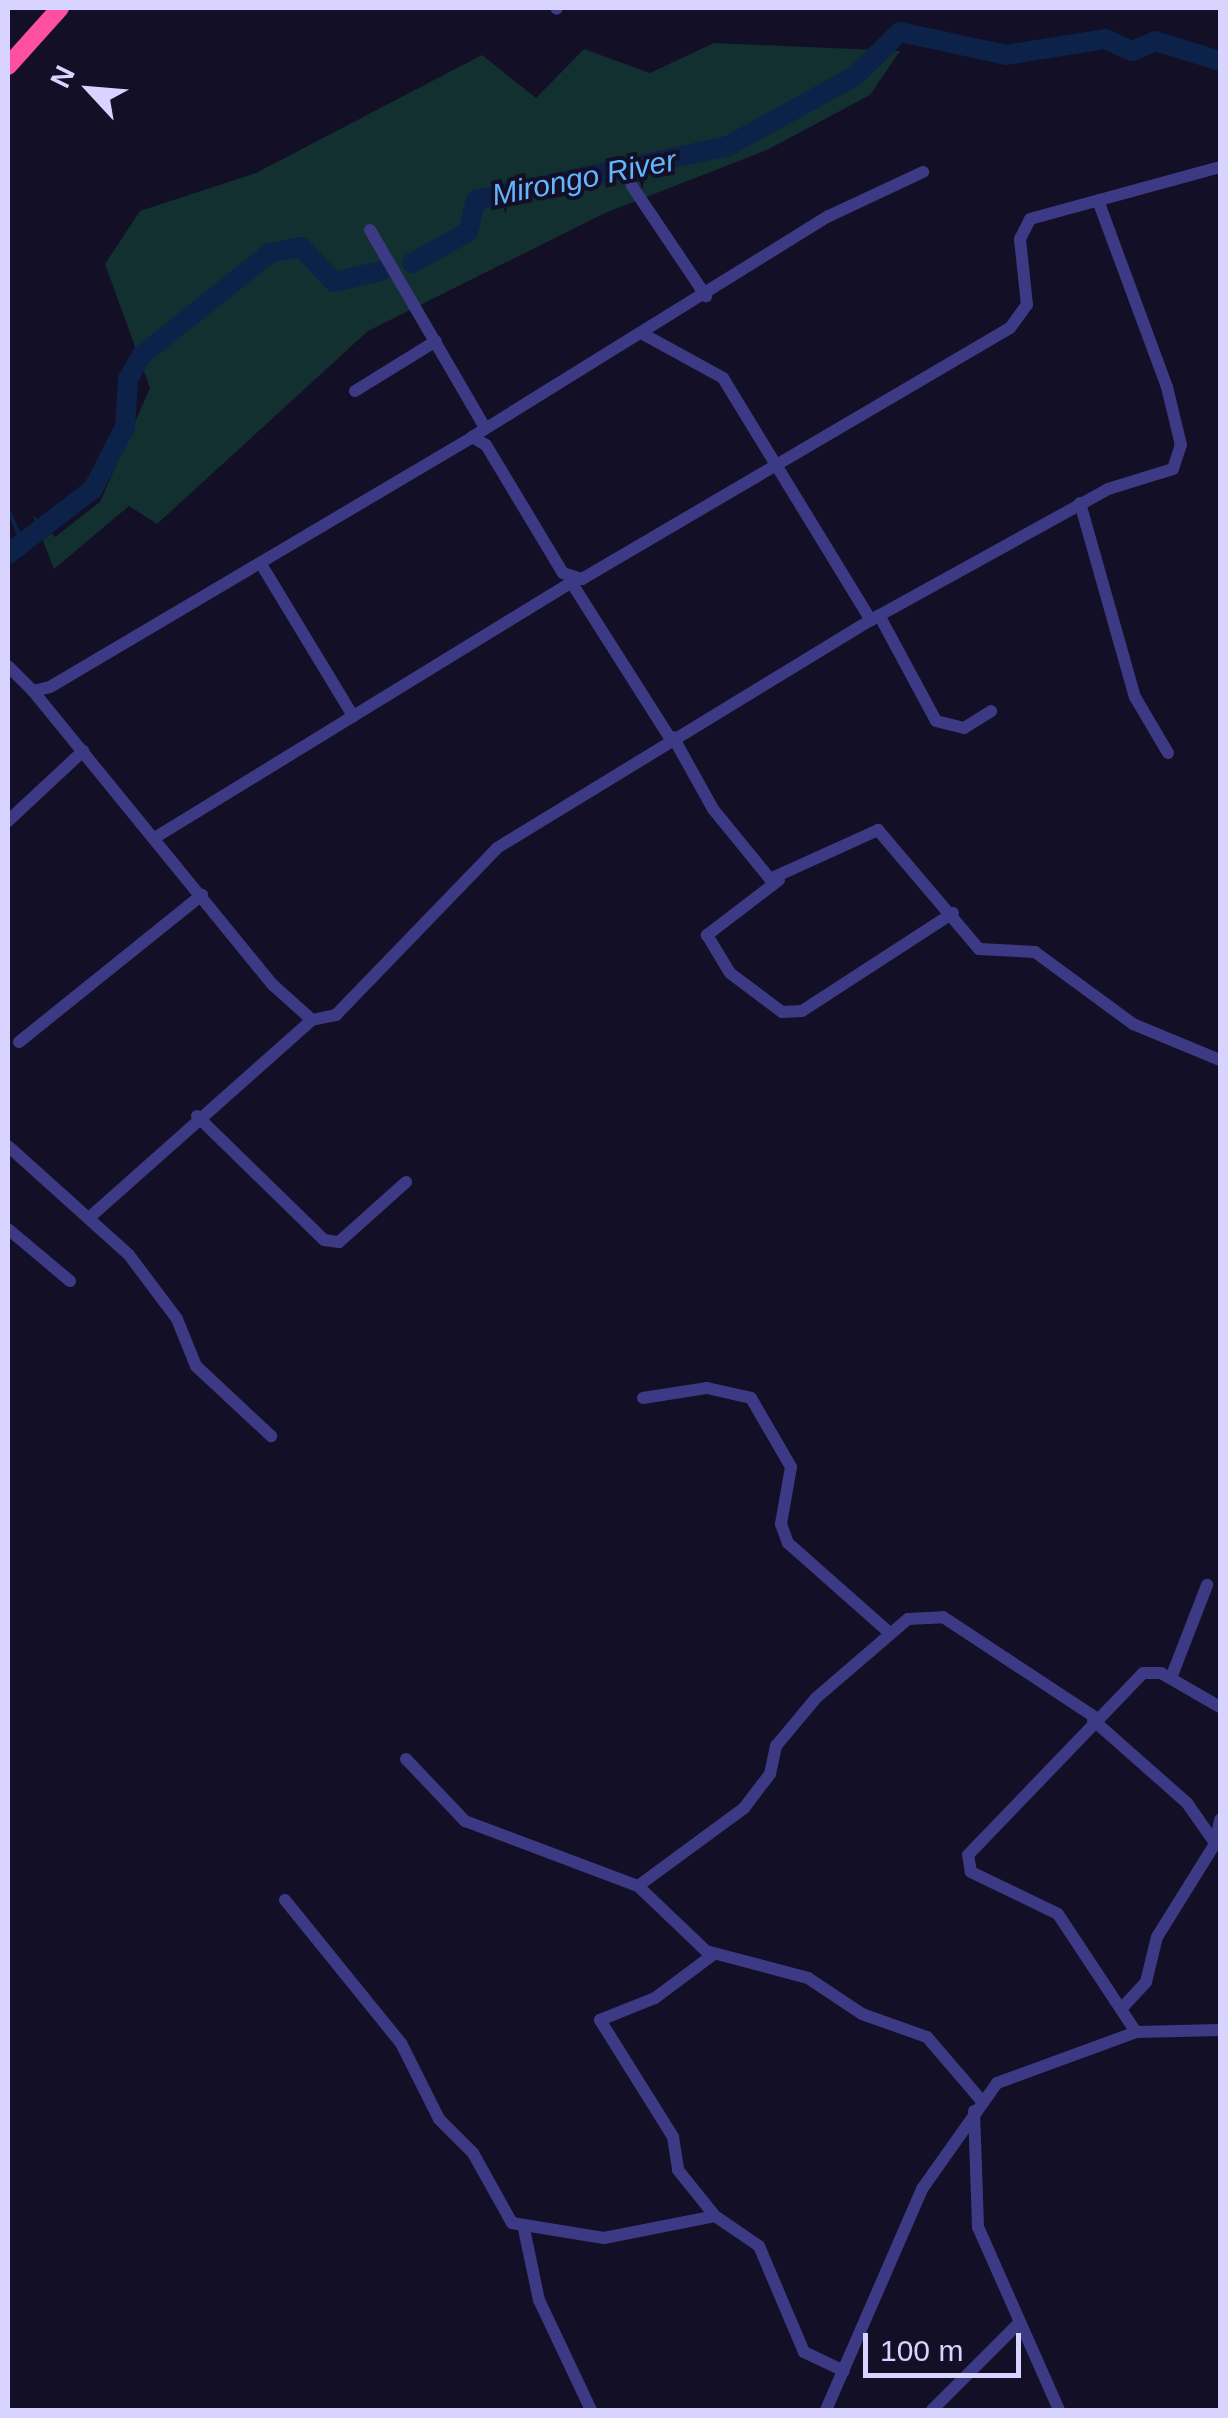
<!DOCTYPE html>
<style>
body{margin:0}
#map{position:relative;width:1228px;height:2418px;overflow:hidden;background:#130f26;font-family:Arial,sans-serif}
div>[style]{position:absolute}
.green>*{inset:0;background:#12302f}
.stream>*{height:4px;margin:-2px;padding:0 2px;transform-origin:2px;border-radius:2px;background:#0c2248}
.river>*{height:20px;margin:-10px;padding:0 10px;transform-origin:10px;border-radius:10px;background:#0c2248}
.minor>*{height:12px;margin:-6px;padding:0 6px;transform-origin:6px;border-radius:6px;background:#3d3a85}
.highway>*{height:18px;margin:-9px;padding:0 9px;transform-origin:9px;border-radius:9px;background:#ff4fa3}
span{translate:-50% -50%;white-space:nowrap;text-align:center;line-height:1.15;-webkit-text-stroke:8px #130f26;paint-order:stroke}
.water-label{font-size:30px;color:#62b6ff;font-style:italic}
.frame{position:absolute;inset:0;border:10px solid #d9d4ff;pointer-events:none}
.north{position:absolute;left:40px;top:40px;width:100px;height:100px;-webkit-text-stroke:8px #130f26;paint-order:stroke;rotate:296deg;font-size:28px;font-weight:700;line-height:40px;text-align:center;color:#d9d4ff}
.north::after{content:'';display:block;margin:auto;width:35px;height:45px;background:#d9d4ff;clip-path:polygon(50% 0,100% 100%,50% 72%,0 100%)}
.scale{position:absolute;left:863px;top:2333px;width:158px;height:45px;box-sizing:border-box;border:5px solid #d9d4ff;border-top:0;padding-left:12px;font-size:30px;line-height:35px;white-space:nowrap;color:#d9d4ff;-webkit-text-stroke:8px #130f26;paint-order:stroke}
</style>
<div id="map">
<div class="green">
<i style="clip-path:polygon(714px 43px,900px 51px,870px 95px,767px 150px,605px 213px,368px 331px,157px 524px,129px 506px,54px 569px,33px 515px,55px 537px,100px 502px,150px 388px,105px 264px,140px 211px,256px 173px,482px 55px,536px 98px,584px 49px,650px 73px)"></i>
</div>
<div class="stream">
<i style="left:8px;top:509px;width:34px;rotate:67deg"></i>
</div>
<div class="river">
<i style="left:412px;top:263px;width:64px;rotate:-29deg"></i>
<i style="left:468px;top:232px;width:33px;rotate:-76deg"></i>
<i style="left:476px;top:200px;width:258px;rotate:-12.1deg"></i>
<i style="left:728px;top:146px;width:145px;rotate:-28.9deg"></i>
<i style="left:855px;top:76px;width:63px;rotate:-44.4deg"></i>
<i style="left:900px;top:32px;width:108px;rotate:12.2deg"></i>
<i style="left:1006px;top:55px;width:100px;rotate:-9.2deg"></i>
<i style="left:1105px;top:39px;width:30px;rotate:24deg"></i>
<i style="left:1132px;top:51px;width:25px;rotate:-23deg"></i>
<i style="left:1155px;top:41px;width:68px;rotate:17.1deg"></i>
<i style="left:8px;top:554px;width:107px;rotate:-37.4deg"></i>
<i style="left:93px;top:489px;width:70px;rotate:-62.7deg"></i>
<i style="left:125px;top:427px;width:48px;rotate:-86.4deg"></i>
<i style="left:128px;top:379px;width:28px;rotate:-60deg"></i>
<i style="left:142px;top:355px;width:164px;rotate:-38.6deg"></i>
<i style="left:270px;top:253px;width:32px;rotate:-11deg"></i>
<i style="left:301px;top:247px;width:48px;rotate:46.7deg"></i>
<i style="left:334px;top:282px;width:48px;rotate:-13.2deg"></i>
</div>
<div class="minor">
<i style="left:556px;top:8px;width:1px;rotate:45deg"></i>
<i style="left:632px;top:186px;width:133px;rotate:56.1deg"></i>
<i style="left:370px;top:230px;width:227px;rotate:59.8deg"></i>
<i style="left:643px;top:334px;width:91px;rotate:28.8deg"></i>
<i style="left:723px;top:378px;width:284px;rotate:58.6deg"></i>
<i style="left:355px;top:391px;width:95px;rotate:-31.7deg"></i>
<i style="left:472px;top:437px;width:420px;rotate:-31.8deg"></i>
<i style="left:829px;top:216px;width:104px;rotate:-25.1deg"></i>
<i style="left:1080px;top:503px;width:202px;rotate:74.2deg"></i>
<i style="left:1135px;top:697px;width:65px;rotate:59.5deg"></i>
<i style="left:261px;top:564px;width:178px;rotate:58.8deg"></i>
<i style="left:571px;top:582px;width:185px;rotate:57.6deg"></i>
<i style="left:879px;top:615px;width:120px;rotate:61.7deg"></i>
<i style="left:936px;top:721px;width:29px;rotate:14deg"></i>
<i style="left:964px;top:728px;width:32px;rotate:-32deg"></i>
<i style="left:8px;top:666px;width:35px;rotate:45deg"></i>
<i style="left:33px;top:691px;width:17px;rotate:-13deg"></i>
<i style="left:50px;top:687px;width:490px;rotate:-30.6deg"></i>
<i style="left:472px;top:437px;width:16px;rotate:30deg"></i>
<i style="left:486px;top:445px;width:149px;rotate:59deg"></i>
<i style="left:563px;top:573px;width:20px;rotate:18deg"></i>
<i style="left:582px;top:579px;width:496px;rotate:-30.4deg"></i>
<i style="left:1010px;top:328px;width:29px;rotate:-54deg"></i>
<i style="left:1027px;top:305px;width:66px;rotate:-96.1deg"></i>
<i style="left:1020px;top:239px;width:22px;rotate:-63deg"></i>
<i style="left:1030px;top:219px;width:197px;rotate:-15.3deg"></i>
<i style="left:33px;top:691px;width:380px;rotate:50.8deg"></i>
<i style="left:273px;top:985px;width:52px;rotate:41.9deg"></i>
<i style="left:312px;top:1020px;width:25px;rotate:-12deg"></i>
<i style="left:336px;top:1015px;width:232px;rotate:-46deg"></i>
<i style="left:497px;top:848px;width:438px;rotate:-31.4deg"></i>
<i style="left:871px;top:620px;width:271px;rotate:-28.9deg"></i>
<i style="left:1108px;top:489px;width:68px;rotate:-17.1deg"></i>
<i style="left:1173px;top:469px;width:25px;rotate:-72deg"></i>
<i style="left:1181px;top:445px;width:60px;rotate:-103.6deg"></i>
<i style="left:1167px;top:387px;width:199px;rotate:-110.3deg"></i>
<i style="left:673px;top:737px;width:82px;rotate:60.9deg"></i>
<i style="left:713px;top:809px;width:90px;rotate:50.8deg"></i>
<i style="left:770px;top:879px;width:119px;rotate:-24.4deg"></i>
<i style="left:878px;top:830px;width:156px;rotate:49.7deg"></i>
<i style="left:979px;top:949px;width:56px;rotate:3.1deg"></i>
<i style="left:1035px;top:952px;width:122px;rotate:36.3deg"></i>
<i style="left:1133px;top:1024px;width:94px;rotate:22.5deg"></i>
<i style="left:8px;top:821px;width:103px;rotate:-43deg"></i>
<i style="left:156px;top:837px;width:492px;rotate:-31.5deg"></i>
<i style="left:779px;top:880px;width:91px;rotate:142.6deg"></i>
<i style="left:707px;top:935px;width:44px;rotate:58.8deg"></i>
<i style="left:730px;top:973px;width:65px;rotate:36.9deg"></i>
<i style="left:782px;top:1012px;width:20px;rotate:-3deg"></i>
<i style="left:802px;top:1011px;width:180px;rotate:-33deg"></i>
<i style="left:19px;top:1042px;width:235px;rotate:-38.8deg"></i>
<i style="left:197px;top:1116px;width:177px;rotate:44.3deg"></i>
<i style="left:324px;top:1240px;width:15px;rotate:8deg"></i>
<i style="left:339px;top:1242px;width:90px;rotate:-41.8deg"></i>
<i style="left:8px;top:1146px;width:163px;rotate:42deg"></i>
<i style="left:129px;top:1255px;width:80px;rotate:53.1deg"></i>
<i style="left:177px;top:1319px;width:51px;rotate:68deg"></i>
<i style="left:196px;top:1366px;width:103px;rotate:43deg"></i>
<i style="left:90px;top:1217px;width:297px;rotate:-41.6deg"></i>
<i style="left:8px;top:1229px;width:81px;rotate:40deg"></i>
<i style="left:643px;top:1398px;width:65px;rotate:-8.9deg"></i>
<i style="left:707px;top:1388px;width:45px;rotate:12.8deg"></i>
<i style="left:751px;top:1398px;width:80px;rotate:59.9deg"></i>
<i style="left:791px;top:1467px;width:58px;rotate:100deg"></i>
<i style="left:781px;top:1524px;width:20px;rotate:70deg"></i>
<i style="left:788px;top:1543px;width:137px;rotate:41.5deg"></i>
<i style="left:1171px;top:1678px;width:100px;rotate:-68.8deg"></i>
<i style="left:1093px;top:1720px;width:125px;rotate:41.4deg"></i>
<i style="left:1187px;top:1803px;width:49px;rotate:55deg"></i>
<i style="left:406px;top:1759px;width:86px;rotate:46.4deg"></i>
<i style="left:465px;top:1821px;width:185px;rotate:20.6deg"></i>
<i style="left:638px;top:1886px;width:94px;rotate:43.7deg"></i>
<i style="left:706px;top:1951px;width:106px;rotate:14.8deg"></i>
<i style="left:808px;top:1978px;width:65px;rotate:33.7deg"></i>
<i style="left:862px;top:2014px;width:69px;rotate:19.5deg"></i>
<i style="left:927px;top:2037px;width:83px;rotate:49.4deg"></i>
<i style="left:638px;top:1886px;width:132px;rotate:-36.3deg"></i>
<i style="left:744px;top:1808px;width:43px;rotate:-52.6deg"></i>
<i style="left:770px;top:1774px;width:29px;rotate:-78deg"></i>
<i style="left:776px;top:1746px;width:62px;rotate:-50.2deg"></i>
<i style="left:816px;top:1698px;width:121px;rotate:-40.7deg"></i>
<i style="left:908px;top:1619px;width:35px;rotate:-3deg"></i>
<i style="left:943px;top:1617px;width:183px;rotate:33.4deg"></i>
<i style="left:285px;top:1900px;width:184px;rotate:51deg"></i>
<i style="left:401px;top:2043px;width:85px;rotate:63.4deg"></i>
<i style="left:439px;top:2119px;width:48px;rotate:45deg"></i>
<i style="left:473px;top:2153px;width:80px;rotate:60.9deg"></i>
<i style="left:512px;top:2223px;width:93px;rotate:9.3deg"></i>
<i style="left:604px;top:2238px;width:113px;rotate:-11.2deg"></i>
<i style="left:715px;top:2216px;width:53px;rotate:34.3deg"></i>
<i style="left:759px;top:2246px;width:115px;rotate:67deg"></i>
<i style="left:804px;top:2352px;width:44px;rotate:25.4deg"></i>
<i style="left:714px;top:1954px;width:74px;rotate:143.3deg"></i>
<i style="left:655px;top:1998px;width:59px;rotate:158.2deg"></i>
<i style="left:600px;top:2020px;width:138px;rotate:58deg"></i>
<i style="left:673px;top:2137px;width:33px;rotate:81deg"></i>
<i style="left:678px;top:2170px;width:59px;rotate:51.2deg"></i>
<i style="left:1121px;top:2009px;width:37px;rotate:-47deg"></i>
<i style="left:1146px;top:1982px;width:46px;rotate:-76.3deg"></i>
<i style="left:1157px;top:1937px;width:110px;rotate:-58.1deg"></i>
<i style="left:1215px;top:1844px;width:25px;rotate:-78deg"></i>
<i style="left:1136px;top:2032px;width:141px;rotate:-123.5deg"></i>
<i style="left:1058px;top:1914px;width:97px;rotate:-154.2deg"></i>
<i style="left:971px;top:1872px;width:17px;rotate:-100deg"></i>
<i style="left:968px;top:1855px;width:252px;rotate:-46.1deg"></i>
<i style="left:1143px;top:1673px;width:18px"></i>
<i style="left:1161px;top:1673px;width:68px;rotate:30deg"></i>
<i style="left:974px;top:2111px;width:116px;rotate:88deg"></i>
<i style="left:978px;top:2227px;width:200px;rotate:66.1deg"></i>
<i style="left:524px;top:2229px;width:73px;rotate:78.1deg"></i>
<i style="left:539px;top:2300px;width:122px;rotate:64.7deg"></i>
<i style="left:826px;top:2410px;width:241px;rotate:-66.5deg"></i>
<i style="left:922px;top:2189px;width:130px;rotate:-54.7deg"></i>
<i style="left:997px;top:2083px;width:148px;rotate:-20.1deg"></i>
<i style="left:1136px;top:2032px;width:84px;rotate:-1.4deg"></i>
<i style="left:932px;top:2410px;width:122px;rotate:-45deg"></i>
</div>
<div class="highway">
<i style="left:8px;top:66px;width:78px;rotate:-48.1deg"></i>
</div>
<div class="water-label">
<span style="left:584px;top:178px;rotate:-11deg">Mirongo River</span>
</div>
<div class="frame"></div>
<div class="north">N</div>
<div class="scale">100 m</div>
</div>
